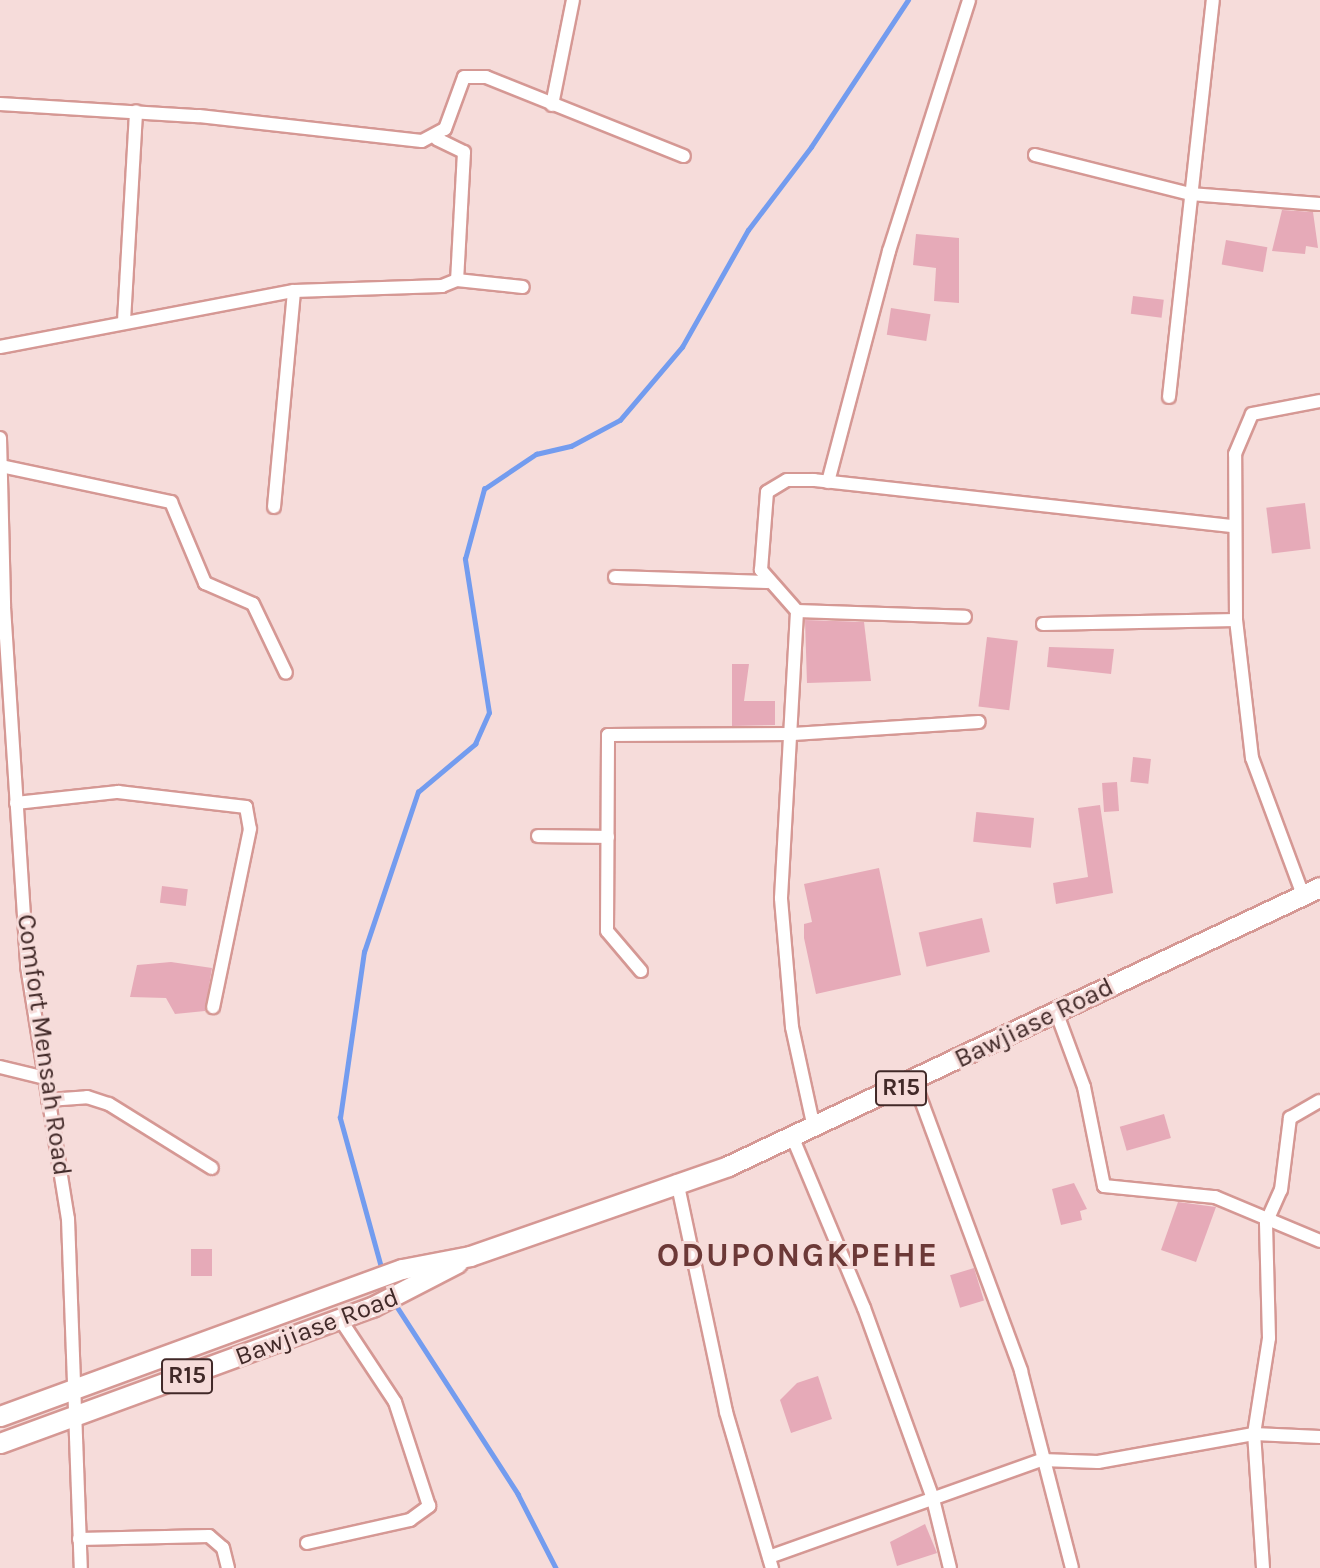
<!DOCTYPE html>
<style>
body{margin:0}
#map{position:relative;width:1320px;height:1568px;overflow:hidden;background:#f6dcda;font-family:Karla,sans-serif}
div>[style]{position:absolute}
.stream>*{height:4.5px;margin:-2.25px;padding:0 2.25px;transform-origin:2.25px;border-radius:2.25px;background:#739cef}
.building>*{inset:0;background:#e6aab8;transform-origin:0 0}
.roads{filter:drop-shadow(2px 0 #d59894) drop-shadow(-2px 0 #d59894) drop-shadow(0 2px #d59894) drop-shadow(0 -2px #d59894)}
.street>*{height:12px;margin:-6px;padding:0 6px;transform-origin:6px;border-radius:6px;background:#fff}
.primary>*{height:19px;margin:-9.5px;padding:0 9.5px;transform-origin:9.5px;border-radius:9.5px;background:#fff}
span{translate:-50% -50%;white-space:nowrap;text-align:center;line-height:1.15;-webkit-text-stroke:6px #f6dcda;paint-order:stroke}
.shield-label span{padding:2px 5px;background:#f6dcda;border:2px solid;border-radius:5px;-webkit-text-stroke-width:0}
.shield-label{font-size:24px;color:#412928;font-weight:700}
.street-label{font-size:26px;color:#412928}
.district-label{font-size:33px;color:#6c3937;font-weight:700;letter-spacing:2px}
</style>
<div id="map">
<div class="stream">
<i style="left:382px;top:1271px;width:159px;rotate:-105.4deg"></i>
<i style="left:340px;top:1118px;width:168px;rotate:-81.8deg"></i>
<i style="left:364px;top:952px;width:169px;rotate:-71.4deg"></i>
<i style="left:418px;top:792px;width:75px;rotate:-40.1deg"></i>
<i style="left:475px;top:744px;width:34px;rotate:-66deg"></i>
<i style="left:489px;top:713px;width:156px;rotate:-98.9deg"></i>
<i style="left:465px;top:559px;width:73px;rotate:-74.8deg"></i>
<i style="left:484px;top:489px;width:63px;rotate:-33.9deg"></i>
<i style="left:536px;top:454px;width:36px;rotate:-13deg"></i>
<i style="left:571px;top:446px;width:55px;rotate:-28deg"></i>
<i style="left:620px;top:420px;width:96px;rotate:-49.7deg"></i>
<i style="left:682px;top:347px;width:134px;rotate:-60.6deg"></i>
<i style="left:748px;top:230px;width:104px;rotate:-52.8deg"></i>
<i style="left:811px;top:147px;width:176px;rotate:-56.6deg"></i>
<i style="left:394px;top:1302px;width:229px;rotate:57.1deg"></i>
<i style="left:518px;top:1494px;width:83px;rotate:62.8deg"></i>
</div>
<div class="building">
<i style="clip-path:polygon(1282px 210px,1313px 212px,1318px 248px,1306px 246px,1305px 254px,1272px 251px)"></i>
<i style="clip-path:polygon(916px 234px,959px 238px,959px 303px,934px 301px,936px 268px,913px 265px)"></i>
<i style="left:1226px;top:240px;width:42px;height:25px;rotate:10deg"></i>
<i style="left:1133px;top:296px;width:31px;height:18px;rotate:7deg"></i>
<i style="left:891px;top:308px;width:40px;height:27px;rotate:9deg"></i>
<i style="left:1305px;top:503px;width:46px;height:39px;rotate:83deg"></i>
<i style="clip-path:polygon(805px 620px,864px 622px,871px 681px,807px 683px)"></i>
<i style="left:987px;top:637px;width:31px;height:70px;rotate:7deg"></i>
<i style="clip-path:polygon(1049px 647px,1114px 649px,1111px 674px,1047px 667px)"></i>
<i style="clip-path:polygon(732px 664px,749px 664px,744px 701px,775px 701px,775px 725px,732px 726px)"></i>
<i style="left:1133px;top:757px;width:18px;height:25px;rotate:6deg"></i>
<i style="left:1117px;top:782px;width:29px;height:15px;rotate:86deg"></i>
<i style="clip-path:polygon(1100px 805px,1113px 893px,1056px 904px,1053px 883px,1088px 877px,1078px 808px)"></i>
<i style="left:1034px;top:818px;width:30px;height:58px;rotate:96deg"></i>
<i style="clip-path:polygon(879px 868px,901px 975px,816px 994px,804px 938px,804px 924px,812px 922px,804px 884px)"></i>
<i style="left:162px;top:886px;width:26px;height:17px;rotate:7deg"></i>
<i style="left:982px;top:918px;width:35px;height:65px;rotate:77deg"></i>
<i style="clip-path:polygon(171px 962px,212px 968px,205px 1011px,175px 1014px,166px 998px,130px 997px,137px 965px)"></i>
<i style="left:1164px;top:1114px;width:25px;height:46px;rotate:74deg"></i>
<i style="clip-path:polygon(1074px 1183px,1087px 1209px,1080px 1211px,1082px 1220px,1061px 1225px,1052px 1189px)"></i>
<i style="clip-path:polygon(1178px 1202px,1216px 1207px,1196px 1262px,1161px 1250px)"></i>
<i style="left:191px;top:1249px;width:21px;height:27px"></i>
<i style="left:974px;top:1268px;width:34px;height:25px;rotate:73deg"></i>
<i style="clip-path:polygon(818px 1376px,832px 1419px,791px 1433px,780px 1400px,797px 1383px)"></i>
<i style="clip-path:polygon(925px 1524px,937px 1553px,897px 1566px,890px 1542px)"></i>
</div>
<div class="roads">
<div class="street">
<i style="left:0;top:104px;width:199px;rotate:3.5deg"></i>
<i style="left:199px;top:116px;width:224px;rotate:6.4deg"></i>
<i style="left:422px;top:141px;width:26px;rotate:-28deg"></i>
<i style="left:445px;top:129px;width:55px;rotate:-69.9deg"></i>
<i style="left:464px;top:77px;width:22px"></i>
<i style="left:486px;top:77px;width:213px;rotate:21.8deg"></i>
<i style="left:552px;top:105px;width:107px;rotate:-78.7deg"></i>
<i style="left:437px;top:139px;width:30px;rotate:26deg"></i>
<i style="left:464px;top:152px;width:128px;rotate:93.1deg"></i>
<i style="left:1035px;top:155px;width:160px;rotate:14.1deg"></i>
<i style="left:1190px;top:194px;width:130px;rotate:4.4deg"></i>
<i style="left:124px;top:321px;width:210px;rotate:-86.7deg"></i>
<i style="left:0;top:347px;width:299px;rotate:-10.8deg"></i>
<i style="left:294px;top:291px;width:148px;rotate:-1.9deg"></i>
<i style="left:442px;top:286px;width:16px;rotate:-22deg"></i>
<i style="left:457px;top:280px;width:66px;rotate:6.1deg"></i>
<i style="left:1169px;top:397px;width:399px;rotate:-83.7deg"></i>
<i style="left:0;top:438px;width:169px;rotate:88.6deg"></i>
<i style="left:4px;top:607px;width:360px;rotate:86.3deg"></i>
<i style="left:27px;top:966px;width:256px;rotate:80.8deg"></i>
<i style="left:68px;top:1219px;width:349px;rotate:87.9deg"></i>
<i style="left:1px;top:466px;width:174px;rotate:12deg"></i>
<i style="left:171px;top:502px;width:88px;rotate:67.2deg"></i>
<i style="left:205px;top:583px;width:52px;rotate:23.6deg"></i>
<i style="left:253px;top:604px;width:76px;rotate:64.4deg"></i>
<i style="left:828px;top:482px;width:239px;rotate:-75.2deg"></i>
<i style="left:889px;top:251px;width:263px;rotate:-72.3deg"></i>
<i style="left:274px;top:507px;width:217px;rotate:-84.7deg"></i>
<i style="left:615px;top:577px;width:153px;rotate:1.9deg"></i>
<i style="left:797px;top:611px;width:168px;rotate:2deg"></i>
<i style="left:1043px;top:624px;width:193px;rotate:-1.2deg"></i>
<i style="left:16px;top:803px;width:103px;rotate:-6.2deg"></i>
<i style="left:118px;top:792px;width:129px;rotate:6.7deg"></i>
<i style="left:246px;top:807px;width:22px;rotate:80deg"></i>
<i style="left:250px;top:829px;width:182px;rotate:101.7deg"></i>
<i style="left:538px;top:836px;width:70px;rotate:0.8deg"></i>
<i style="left:1303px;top:895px;width:146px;rotate:-110.4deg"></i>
<i style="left:1252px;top:758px;width:139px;rotate:-96.6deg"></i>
<i style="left:1236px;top:620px;width:166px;rotate:-90.3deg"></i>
<i style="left:1235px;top:454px;width:43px;rotate:-67deg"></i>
<i style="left:1252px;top:414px;width:69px;rotate:-10.8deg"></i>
<i style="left:641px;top:971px;width:52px;rotate:-130.4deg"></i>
<i style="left:607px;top:931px;width:196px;rotate:-89.7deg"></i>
<i style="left:608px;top:735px;width:185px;rotate:-0.3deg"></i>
<i style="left:793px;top:734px;width:186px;rotate:-3.7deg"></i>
<i style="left:1057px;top:1014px;width:78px;rotate:69.7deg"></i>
<i style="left:1084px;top:1087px;width:101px;rotate:78.6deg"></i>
<i style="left:1104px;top:1186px;width:112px;rotate:5.7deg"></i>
<i style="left:1215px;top:1197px;width:114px;rotate:22.7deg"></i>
<i style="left:0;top:1067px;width:46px;rotate:13.7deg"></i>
<i style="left:914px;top:1081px;width:309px;rotate:69.7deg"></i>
<i style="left:1021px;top:1371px;width:203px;rotate:75.5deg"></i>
<i style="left:48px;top:1100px;width:39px;rotate:-4deg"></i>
<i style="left:87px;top:1097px;width:23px;rotate:18deg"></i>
<i style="left:109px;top:1104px;width:121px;rotate:31.9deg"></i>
<i style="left:814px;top:1128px;width:103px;rotate:-102.3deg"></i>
<i style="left:792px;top:1027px;width:129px;rotate:-94.9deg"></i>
<i style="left:781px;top:898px;width:287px;rotate:-86.8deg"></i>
<i style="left:797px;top:611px;width:55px;rotate:-131.3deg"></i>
<i style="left:761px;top:570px;width:78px;rotate:-85.6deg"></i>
<i style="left:767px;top:492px;width:23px;rotate:-31deg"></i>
<i style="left:787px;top:480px;width:27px"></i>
<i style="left:814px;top:480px;width:423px;rotate:6.3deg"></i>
<i style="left:792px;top:1136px;width:186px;rotate:67.3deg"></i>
<i style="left:864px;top:1308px;width:203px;rotate:70.1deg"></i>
<i style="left:933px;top:1499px;width:71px;rotate:76.2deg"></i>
<i style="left:677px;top:1181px;width:236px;rotate:78deg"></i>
<i style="left:726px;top:1412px;width:163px;rotate:73.6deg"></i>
<i style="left:79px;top:1539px;width:130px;rotate:-1.3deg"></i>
<i style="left:209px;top:1536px;width:18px;rotate:41deg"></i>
<i style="left:223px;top:1548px;width:21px;rotate:76deg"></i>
<i style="left:307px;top:1543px;width:106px;rotate:-12.6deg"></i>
<i style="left:410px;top:1520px;width:24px;rotate:-36deg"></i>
<i style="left:429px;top:1506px;width:109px;rotate:-108.1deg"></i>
<i style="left:395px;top:1402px;width:100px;rotate:-123.5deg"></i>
<i style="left:769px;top:1557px;width:290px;rotate:-19.6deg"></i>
<i style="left:1042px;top:1460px;width:56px;rotate:2deg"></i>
<i style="left:1098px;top:1462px;width:158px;rotate:-10.2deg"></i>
<i style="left:1254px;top:1434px;width:66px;rotate:2.6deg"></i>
<i style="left:1263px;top:1568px;width:134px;rotate:-93.8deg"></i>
<i style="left:1254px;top:1434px;width:97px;rotate:-81.1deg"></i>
<i style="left:1269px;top:1338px;width:115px;rotate:-91.5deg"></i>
<i style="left:1266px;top:1223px;width:36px;rotate:-66deg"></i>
<i style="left:1281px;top:1190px;width:73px;rotate:-82.9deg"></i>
<i style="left:1290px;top:1118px;width:34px;rotate:-30deg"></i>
</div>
<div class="primary">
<i style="left:0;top:1416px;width:428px;rotate:-20.1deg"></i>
<i style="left:402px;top:1269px;width:69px;rotate:-10.8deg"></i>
<i style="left:470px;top:1256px;width:273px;rotate:-19.2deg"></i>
<i style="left:728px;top:1166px;width:654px;rotate:-25.23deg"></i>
<i style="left:0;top:1443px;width:396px;rotate:-20.1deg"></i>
<i style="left:372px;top:1307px;width:96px;rotate:-27.4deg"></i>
</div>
</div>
<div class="shield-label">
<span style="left:901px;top:1088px">R15</span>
<span style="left:187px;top:1376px">R15</span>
</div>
<div class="street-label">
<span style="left:1034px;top:1023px;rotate:-26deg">Bawjiase Road</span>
<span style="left:44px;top:1045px;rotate:82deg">Comfort Mensah Road</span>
<span style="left:317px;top:1327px;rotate:-21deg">Bawjiase Road</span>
</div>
<div class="district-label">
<span style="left:798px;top:1256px">ODUPONGKPEHE</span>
</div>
</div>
